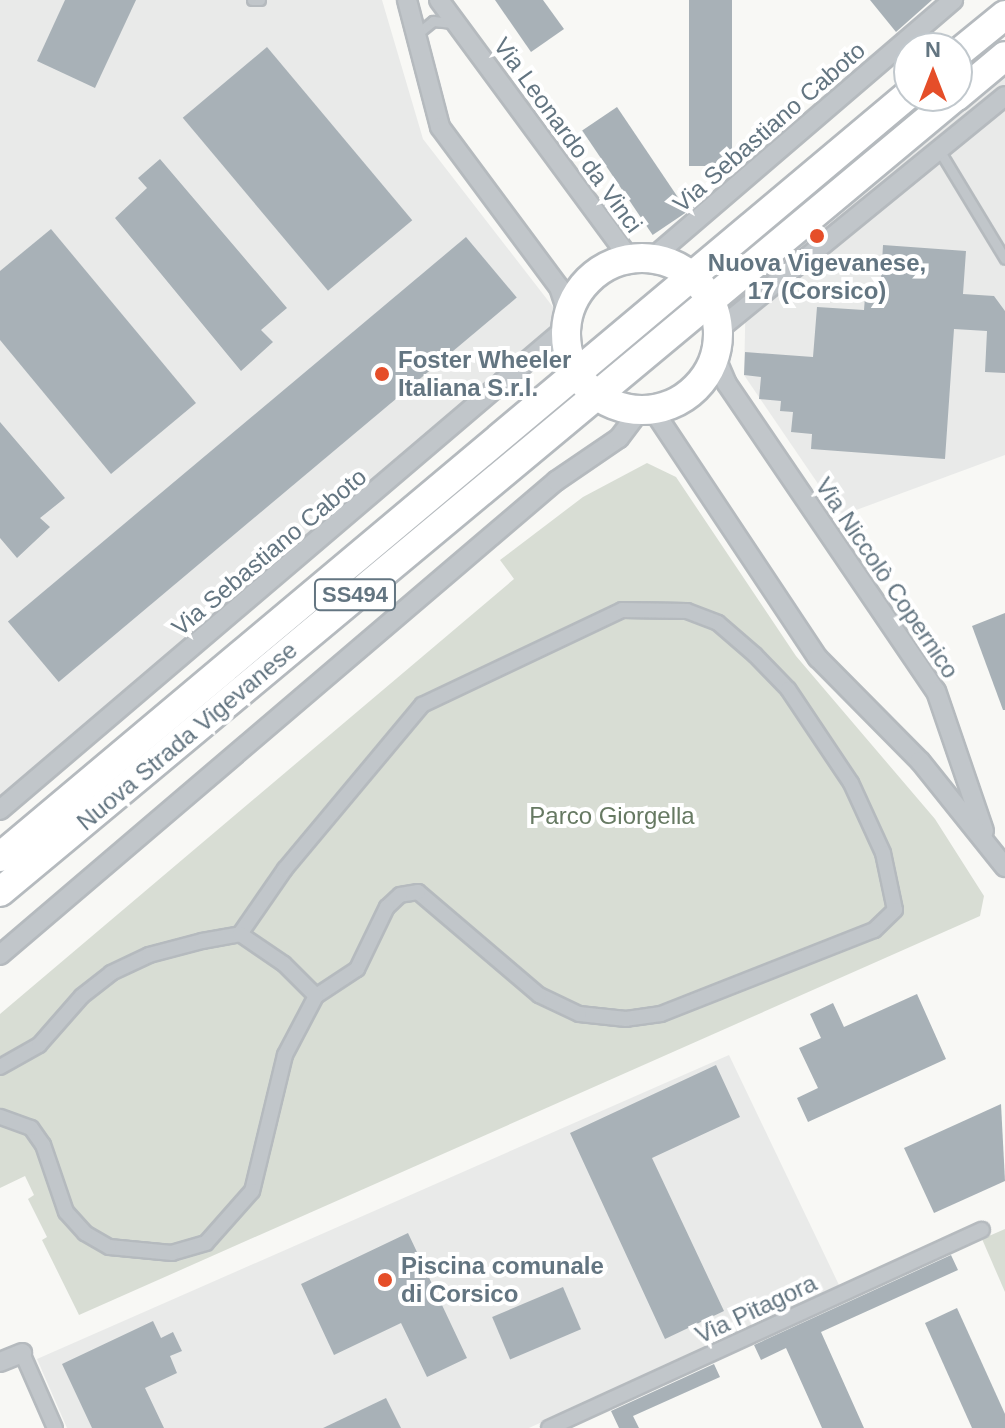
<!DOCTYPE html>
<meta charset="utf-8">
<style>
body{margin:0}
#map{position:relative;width:1005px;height:1428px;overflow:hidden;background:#f8f8f5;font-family:Helvetica,sans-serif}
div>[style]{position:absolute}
.built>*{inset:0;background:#e9eae9}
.green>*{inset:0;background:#d8ddd4}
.building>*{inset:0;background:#a8b1b7;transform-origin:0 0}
.roads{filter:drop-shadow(2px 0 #b5babe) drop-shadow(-2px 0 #b5babe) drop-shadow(0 2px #b5babe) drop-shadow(0 -2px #b5babe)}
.service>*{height:9px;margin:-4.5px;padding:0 4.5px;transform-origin:4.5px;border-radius:4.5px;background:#c1c6ca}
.pedestrian>*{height:14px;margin:-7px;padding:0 7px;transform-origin:7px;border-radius:7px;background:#c1c6ca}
.minor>*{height:18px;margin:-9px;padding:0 9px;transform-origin:9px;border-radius:9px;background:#c1c6ca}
.primary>*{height:28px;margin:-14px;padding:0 14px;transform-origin:14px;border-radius:14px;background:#fff}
.primary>.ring{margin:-14px;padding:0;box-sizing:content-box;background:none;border:28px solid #fff;border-radius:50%}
.dots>*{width:22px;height:22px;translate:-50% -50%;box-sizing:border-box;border:4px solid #fff;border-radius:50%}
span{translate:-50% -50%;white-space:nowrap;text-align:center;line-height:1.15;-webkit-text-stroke:8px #fff;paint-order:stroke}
.shield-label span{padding:2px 6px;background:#fff;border:2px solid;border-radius:6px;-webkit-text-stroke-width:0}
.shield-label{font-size:22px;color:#637581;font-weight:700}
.street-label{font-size:24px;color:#637581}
.poi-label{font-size:24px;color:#637581;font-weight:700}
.left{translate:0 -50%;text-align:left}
.park-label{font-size:24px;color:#667962}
.north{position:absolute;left:893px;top:32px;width:80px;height:80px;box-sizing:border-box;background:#fff;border:2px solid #c1c8cd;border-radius:50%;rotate:0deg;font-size:22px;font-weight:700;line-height:32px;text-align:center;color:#637581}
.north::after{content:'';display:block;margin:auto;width:28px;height:36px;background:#e54e29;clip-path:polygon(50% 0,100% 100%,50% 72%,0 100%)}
</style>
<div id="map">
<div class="built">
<i style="clip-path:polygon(0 0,382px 0,423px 139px,560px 316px,560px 347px,0 818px)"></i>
<i style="clip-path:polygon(1005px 76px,1005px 455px,840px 516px,744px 375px,746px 288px)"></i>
<i style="clip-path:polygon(729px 1055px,839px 1285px,529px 1428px,67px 1428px,37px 1359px)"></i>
</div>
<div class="green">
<i style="clip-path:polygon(647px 463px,676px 477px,796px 656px,935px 819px,984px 896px,980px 916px,79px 1315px,42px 1240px,47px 1237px,28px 1199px,34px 1195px,25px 1176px,0 1188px,0 1014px,514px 579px,500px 560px,583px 497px)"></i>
<i style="clip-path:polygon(1005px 1229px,1005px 1292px,982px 1239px)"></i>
</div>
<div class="building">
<i style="clip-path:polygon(65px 0,136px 0,95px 88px,37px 61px)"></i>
<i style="clip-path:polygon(495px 0,543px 0,564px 29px,531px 52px)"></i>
<i style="left:689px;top:0;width:43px;height:166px"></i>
<i style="clip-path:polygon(870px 0,932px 0,896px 32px)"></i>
<i style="left:267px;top:47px;width:226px;height:110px;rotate:50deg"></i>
<i style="left:617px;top:107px;width:126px;height:42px;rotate:56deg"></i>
<i style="clip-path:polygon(160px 159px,287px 308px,261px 330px,273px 342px,241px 371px,115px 218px,147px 188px,138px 178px)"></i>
<i style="clip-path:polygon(51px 229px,196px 403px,111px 474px,0 340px,0 271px)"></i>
<i style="left:466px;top:237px;width:79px;height:598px;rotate:50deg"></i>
<i style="clip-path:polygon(883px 245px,966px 251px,963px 294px,994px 296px,1005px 311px,1005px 373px,985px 372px,987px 331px,954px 329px,945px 459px,811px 449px,812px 434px,791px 432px,793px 412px,780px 411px,781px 401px,759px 399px,761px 377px,744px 375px,745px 352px,813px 357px,817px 307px,864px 310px,865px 297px,880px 298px)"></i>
<i style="clip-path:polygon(0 422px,65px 498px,40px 518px,50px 527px,17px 558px,0 538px)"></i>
<i style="clip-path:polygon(1005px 613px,1005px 710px,1003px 710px,972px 626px)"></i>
<i style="clip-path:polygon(917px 994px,946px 1059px,808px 1122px,797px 1098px,818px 1088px,799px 1048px,821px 1038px,810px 1014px,833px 1003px,844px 1027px)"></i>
<i style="clip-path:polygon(716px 1065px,740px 1117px,652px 1158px,724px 1311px,665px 1339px,570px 1133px)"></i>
<i style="clip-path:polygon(1001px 1104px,1005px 1181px,934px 1213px,904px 1148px)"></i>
<i style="clip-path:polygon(408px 1233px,467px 1358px,427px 1377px,401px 1323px,334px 1355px,301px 1284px)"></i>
<i style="clip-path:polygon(951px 1255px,958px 1270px,821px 1332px,864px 1428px,822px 1428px,786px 1348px,761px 1360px,754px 1345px)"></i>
<i style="left:563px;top:1287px;width:46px;height:77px;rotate:67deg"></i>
<i style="clip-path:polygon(957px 1308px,1005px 1414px,1005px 1428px,972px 1428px,925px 1323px)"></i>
<i style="clip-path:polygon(153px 1321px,161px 1338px,173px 1332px,182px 1351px,170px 1356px,177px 1373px,145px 1388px,164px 1428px,92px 1428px,62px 1364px)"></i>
<i style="clip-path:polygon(714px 1364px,720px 1377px,633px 1416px,639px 1428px,619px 1428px,611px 1411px)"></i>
<i style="clip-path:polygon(386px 1398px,401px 1428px,323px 1428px)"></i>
</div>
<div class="roads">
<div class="service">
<i style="left:252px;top:0;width:8px"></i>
<i style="left:417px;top:34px;width:21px;rotate:-39deg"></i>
<i style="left:433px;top:21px;width:20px;rotate:6deg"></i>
<i style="left:939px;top:150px;width:127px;rotate:58.8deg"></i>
</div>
<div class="pedestrian">
<i style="left:240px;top:934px;width:79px;rotate:-55.3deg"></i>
<i style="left:285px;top:869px;width:214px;rotate:-50.1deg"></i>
<i style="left:422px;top:705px;width:221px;rotate:-25.4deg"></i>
<i style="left:622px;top:610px;width:65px;rotate:0.9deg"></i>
<i style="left:687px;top:611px;width:33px;rotate:21deg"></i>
<i style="left:718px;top:623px;width:49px;rotate:40.9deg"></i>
<i style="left:755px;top:655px;width:47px;rotate:45.9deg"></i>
<i style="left:788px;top:689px;width:113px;rotate:56.2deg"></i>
<i style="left:851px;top:783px;width:77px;rotate:65.4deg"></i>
<i style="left:883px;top:853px;width:58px;rotate:78.1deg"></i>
<i style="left:895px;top:910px;width:29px;rotate:136deg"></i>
<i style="left:874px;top:930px;width:229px;rotate:158.5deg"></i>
<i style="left:661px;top:1014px;width:35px;rotate:172deg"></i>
<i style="left:626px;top:1019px;width:47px;rotate:-173.9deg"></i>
<i style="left:579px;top:1014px;width:44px;rotate:-154.6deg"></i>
<i style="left:539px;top:995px;width:159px;rotate:-139.6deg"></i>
<i style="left:418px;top:892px;width:18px;rotate:171deg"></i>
<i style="left:400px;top:895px;width:18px;rotate:137deg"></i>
<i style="left:387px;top:907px;width:69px;rotate:115.8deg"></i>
<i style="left:357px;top:969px;width:49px;rotate:146.6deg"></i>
<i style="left:0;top:1067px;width:45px;rotate:-29.4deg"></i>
<i style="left:39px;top:1045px;width:65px;rotate:-48.7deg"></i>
<i style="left:82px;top:996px;width:37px;rotate:-38deg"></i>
<i style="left:111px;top:973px;width:42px;rotate:-25.3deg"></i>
<i style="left:149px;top:955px;width:55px;rotate:-14.8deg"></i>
<i style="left:202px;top:941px;width:39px;rotate:-10deg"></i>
<i style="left:240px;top:934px;width:53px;rotate:34.3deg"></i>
<i style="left:284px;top:964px;width:45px;rotate:45deg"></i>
<i style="left:316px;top:996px;width:67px;rotate:117.7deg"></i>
<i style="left:285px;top:1055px;width:140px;rotate:103.6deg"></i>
<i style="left:252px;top:1191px;width:69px;rotate:131.5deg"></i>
<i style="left:206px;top:1243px;width:35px;rotate:164deg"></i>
<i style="left:172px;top:1253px;width:63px;rotate:-174.6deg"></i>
<i style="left:109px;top:1247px;width:28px;rotate:-150deg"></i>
<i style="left:85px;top:1233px;width:28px;rotate:-132deg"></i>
<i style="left:66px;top:1212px;width:71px;rotate:-108.9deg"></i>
<i style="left:43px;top:1145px;width:21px;rotate:-125deg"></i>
<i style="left:31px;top:1128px;width:33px;rotate:-160deg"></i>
<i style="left:22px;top:1353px;width:82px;rotate:66.3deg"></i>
<i style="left:549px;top:1428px;width:476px;rotate:-24.6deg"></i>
</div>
<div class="minor">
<i style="left:407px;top:0;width:131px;rotate:75.4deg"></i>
<i style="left:440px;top:127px;width:199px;rotate:53.4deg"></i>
<i style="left:559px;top:287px;width:29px;rotate:72deg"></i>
<i style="left:439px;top:0;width:322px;rotate:53.6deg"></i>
<i style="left:651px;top:259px;width:398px;rotate:-40.6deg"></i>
<i style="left:718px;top:330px;width:370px;rotate:-39.2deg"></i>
<i style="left:715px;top:356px;width:30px;rotate:67deg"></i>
<i style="left:727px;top:384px;width:371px;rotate:55.8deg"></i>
<i style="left:936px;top:691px;width:148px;rotate:71.1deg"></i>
<i style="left:653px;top:410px;width:298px;rotate:56.4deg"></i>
<i style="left:818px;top:658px;width:145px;rotate:45.3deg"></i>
<i style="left:920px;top:761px;width:136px;rotate:51.3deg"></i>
<i style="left:0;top:810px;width:743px;rotate:-40.42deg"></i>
<i style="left:0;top:955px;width:731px;rotate:-40.45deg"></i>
<i style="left:556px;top:481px;width:76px;rotate:-34.3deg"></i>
<i style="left:619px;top:438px;width:34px;rotate:-53deg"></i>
<i style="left:0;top:1362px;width:24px;rotate:-22deg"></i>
</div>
<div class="primary">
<i style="left:957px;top:54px;width:62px;rotate:-39.1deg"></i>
<i style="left:957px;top:96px;width:62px;rotate:-39.8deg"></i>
<i class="ring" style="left:566px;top:258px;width:124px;height:124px"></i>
<i style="left:0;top:857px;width:1187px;rotate:-40.01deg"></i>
<i style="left:0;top:892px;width:1244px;rotate:-39.78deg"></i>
</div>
</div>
<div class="dots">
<i style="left:817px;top:236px;background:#e54e29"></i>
<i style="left:382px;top:374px;background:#e54e29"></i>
<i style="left:385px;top:1280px;background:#e54e29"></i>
</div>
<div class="shield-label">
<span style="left:355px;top:595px">SS494</span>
</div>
<div class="street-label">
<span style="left:769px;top:127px;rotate:-41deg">Via Sebastiano Caboto</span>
<span style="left:568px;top:135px;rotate:54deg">Via Leonardo da Vinci</span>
<span style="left:269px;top:552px;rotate:-40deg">Via Sebastiano Caboto</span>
<span style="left:887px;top:578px;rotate:56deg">Via Niccolò Copernico</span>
<span style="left:187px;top:736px;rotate:-40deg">Nuova Strada Vigevanese</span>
<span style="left:756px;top:1309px;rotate:-25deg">Via Pitagora</span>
</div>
<div class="poi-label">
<span style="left:817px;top:277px">Nuova Vigevanese,<br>17 (Corsico)</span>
<span class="left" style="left:398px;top:374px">Foster Wheeler<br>Italiana S.r.l.</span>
<span class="left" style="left:401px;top:1280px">Piscina comunale<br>di Corsico</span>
</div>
<div class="park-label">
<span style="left:612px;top:816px">Parco Giorgella</span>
</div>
<div class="north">N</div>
</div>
